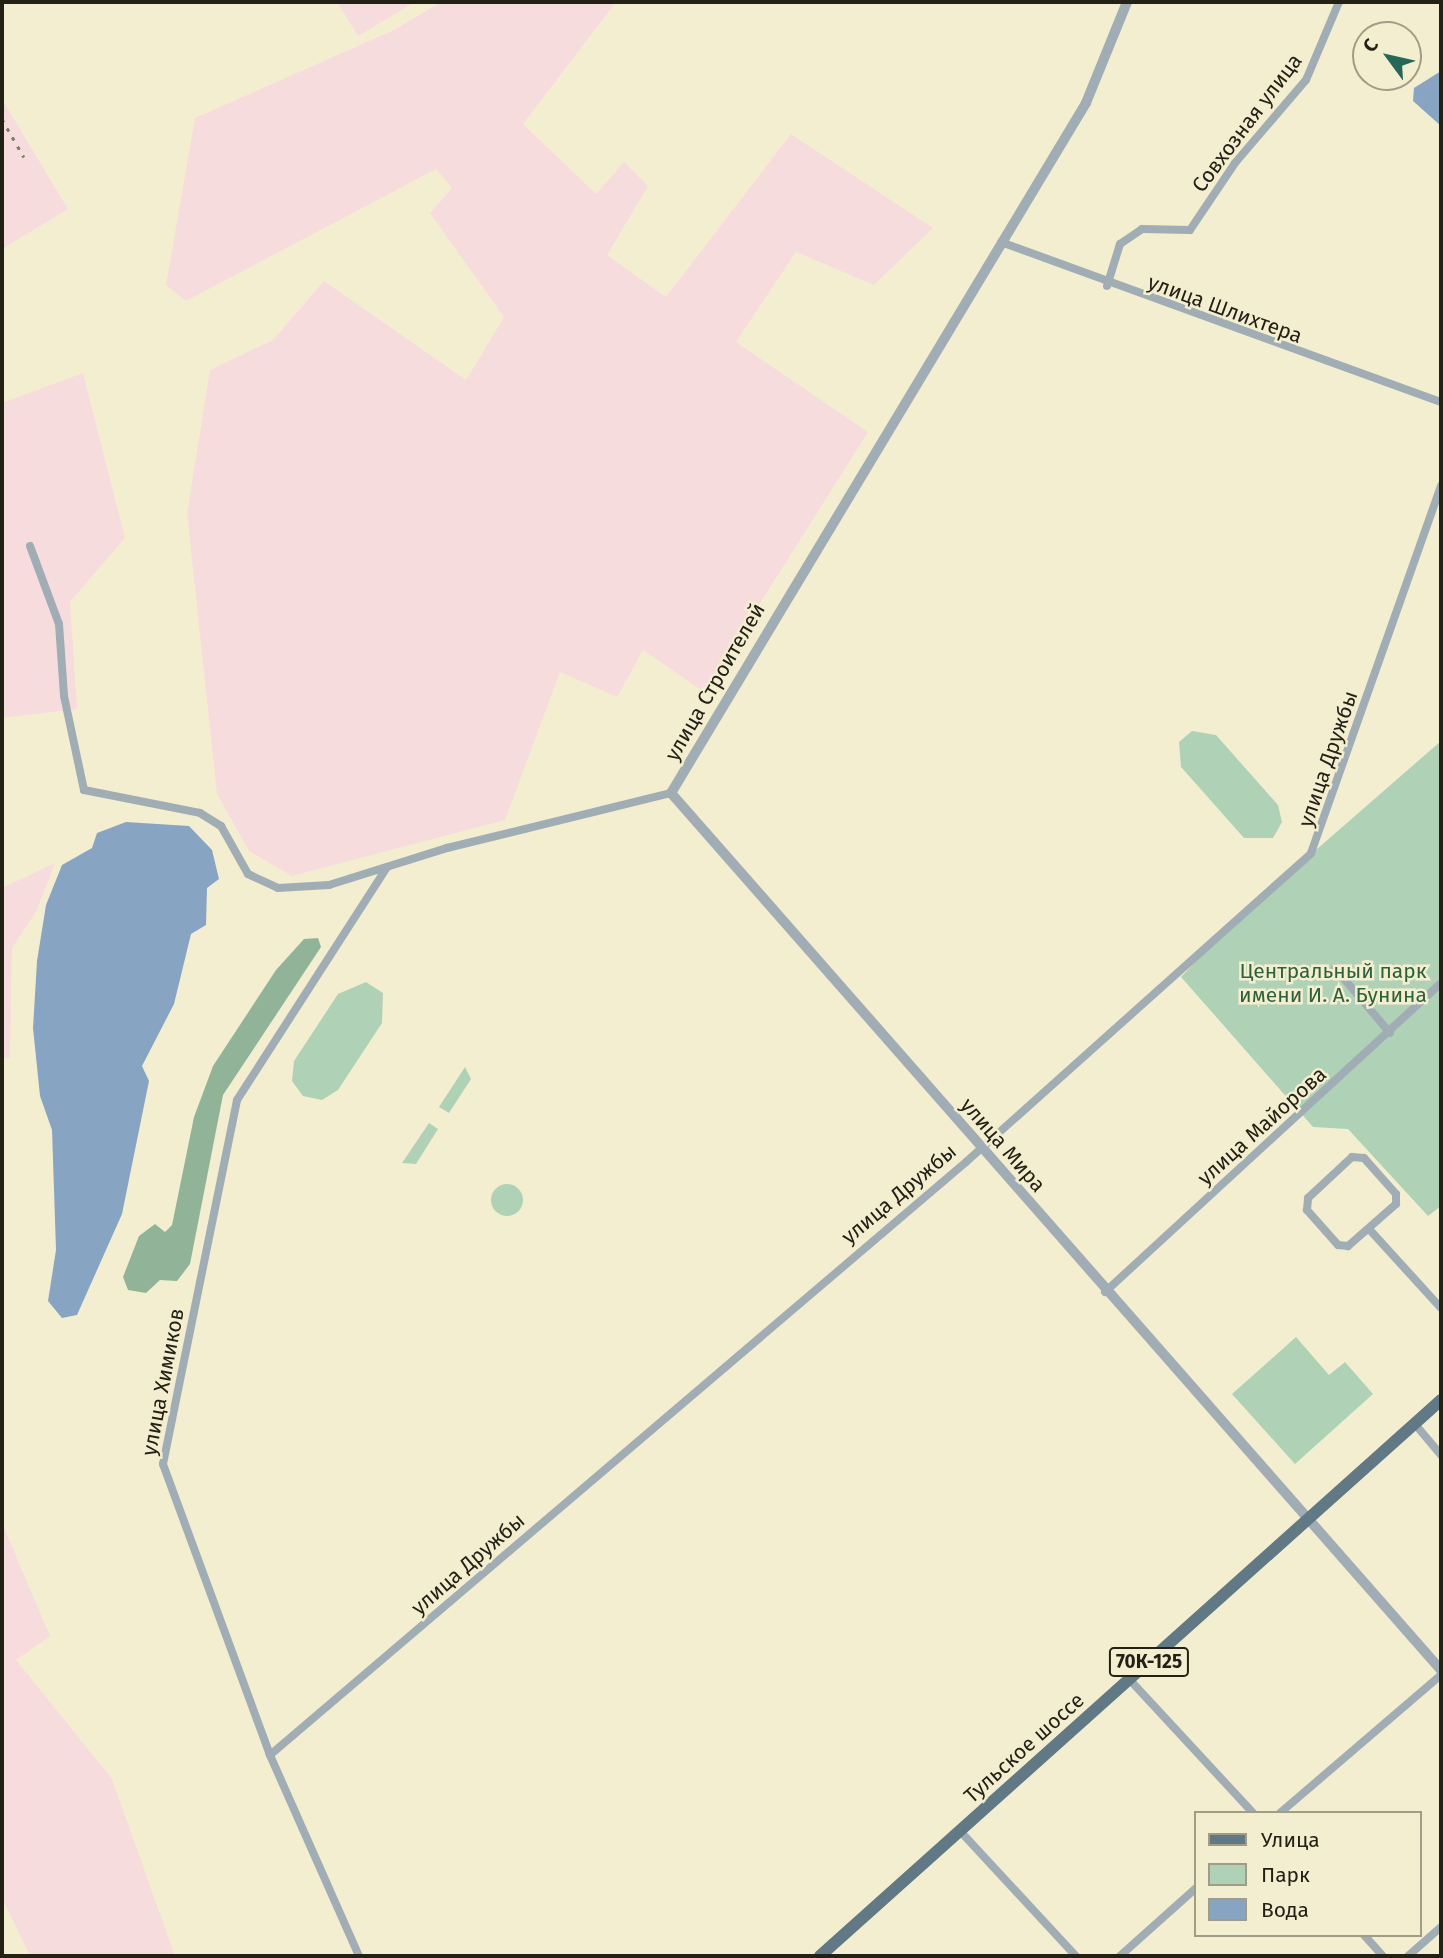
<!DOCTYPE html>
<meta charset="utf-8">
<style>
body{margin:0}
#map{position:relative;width:1443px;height:1958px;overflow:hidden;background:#f4eed1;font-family:"Fira Sans",sans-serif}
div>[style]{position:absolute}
.industrial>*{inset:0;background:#f7dcde}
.green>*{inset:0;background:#afd2b6}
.round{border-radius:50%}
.forest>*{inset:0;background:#91b498}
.water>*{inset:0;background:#88a4c3}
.minor>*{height:8px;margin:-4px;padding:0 4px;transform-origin:4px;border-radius:4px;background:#a1adb5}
.tertiary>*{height:10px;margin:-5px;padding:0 5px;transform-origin:5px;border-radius:5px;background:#a1adb5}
.primary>*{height:12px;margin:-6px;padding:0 6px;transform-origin:6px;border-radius:6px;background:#617885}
.rail>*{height:2.5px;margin-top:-1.25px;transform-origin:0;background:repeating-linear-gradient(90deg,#807d6a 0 3.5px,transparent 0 10.5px)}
span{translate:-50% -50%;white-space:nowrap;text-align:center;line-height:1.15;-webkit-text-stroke:5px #f4eed1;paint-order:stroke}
.shield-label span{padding:2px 5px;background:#f4eed1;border:2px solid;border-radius:5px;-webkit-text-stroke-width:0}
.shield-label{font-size:19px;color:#232116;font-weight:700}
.street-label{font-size:21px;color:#232116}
.park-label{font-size:21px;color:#2c623b}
.frame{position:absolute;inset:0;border:4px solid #232116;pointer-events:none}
.legend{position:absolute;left:1194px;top:1811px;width:228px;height:126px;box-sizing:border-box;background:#f4eed1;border:2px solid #a09c86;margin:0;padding:9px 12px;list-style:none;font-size:21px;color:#232116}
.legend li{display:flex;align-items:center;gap:14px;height:35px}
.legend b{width:35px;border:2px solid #a09c86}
.north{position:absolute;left:1352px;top:21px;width:70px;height:70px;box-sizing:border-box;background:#f4eed1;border:2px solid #a09c86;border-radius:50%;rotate:303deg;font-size:19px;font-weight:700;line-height:28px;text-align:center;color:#232116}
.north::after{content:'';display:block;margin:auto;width:24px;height:32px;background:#24685a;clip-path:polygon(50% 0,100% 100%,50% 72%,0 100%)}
</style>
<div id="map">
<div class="industrial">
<i style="clip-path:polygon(337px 2px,415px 2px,358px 36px)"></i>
<i style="clip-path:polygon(441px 2px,616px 2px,523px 124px,596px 194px,624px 162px,648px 186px,607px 255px,666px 297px,791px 134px,933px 228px,874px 285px,796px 252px,736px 342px,868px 432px,704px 692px,643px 650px,617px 697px,560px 672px,505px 820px,292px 876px,249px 851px,217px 794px,187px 513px,210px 370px,273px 340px,324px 281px,466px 380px,504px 317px,430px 213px,452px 188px,436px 169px,186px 301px,166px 285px,195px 118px,394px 30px)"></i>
<i style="clip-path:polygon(2px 99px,68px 209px,2px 249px)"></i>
<i style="clip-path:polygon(83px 373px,125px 538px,70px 602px,77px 709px,2px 718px,2px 403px)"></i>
<i style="clip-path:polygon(55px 863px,36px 912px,12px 948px,10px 1058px,2px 1058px,2px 888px)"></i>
<i style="clip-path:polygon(2px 1523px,50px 1636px,16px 1660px,112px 1779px,175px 1956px,30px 1956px,2px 1898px)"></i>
</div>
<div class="green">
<i style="clip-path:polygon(1192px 731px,1216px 735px,1278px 805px,1282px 822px,1273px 838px,1244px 838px,1181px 767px,1179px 742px)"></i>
<i style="clip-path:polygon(1441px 741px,1441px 1206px,1428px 1216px,1348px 1129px,1313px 1127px,1181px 977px,1232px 923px)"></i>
<i style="clip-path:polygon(366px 982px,383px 993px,382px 1023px,338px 1090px,322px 1100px,303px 1096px,292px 1081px,294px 1061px,338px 994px)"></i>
<i style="clip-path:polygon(465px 1067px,471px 1079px,449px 1113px,439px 1107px)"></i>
<i style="clip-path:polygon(429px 1123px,438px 1129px,416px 1164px,402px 1163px)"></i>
<i class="round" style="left:491px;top:1184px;width:32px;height:32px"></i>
<i style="clip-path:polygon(1296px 1337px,1329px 1375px,1345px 1362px,1373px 1394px,1295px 1464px,1232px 1394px)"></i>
</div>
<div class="forest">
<i style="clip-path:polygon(318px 938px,321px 947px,223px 1095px,190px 1264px,177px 1281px,160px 1280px,146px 1293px,128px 1290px,123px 1277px,139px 1236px,155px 1224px,165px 1232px,172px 1225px,194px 1117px,213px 1066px,276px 970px,304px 939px)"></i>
</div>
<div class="water">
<i style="clip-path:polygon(1441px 71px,1441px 126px,1413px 101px,1414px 88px)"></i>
<i style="clip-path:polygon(126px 822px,189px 826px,212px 850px,219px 879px,207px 888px,206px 925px,191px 934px,174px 1004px,142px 1066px,149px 1081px,122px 1214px,77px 1315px,62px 1318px,48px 1301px,56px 1250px,52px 1130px,40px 1096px,33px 1028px,37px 961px,46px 905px,62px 865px,92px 848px,97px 833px)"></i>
</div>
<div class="minor">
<i style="left:1001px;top:242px;width:468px;rotate:20deg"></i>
<i style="left:1107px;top:286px;width:44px;rotate:-72.8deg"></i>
<i style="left:1120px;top:244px;width:27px;rotate:-34deg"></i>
<i style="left:1142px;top:229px;width:48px;rotate:1.2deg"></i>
<i style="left:1190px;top:230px;width:81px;rotate:-56.1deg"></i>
<i style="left:1235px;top:163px;width:109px;rotate:-49.5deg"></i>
<i style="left:1306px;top:80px;width:85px;rotate:-67.1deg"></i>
<i style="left:30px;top:546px;width:83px;rotate:69.6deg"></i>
<i style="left:59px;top:624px;width:72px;rotate:86deg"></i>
<i style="left:64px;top:696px;width:96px;rotate:78deg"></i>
<i style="left:84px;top:790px;width:118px;rotate:11.2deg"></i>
<i style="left:200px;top:813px;width:25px;rotate:32deg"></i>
<i style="left:221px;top:826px;width:55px;rotate:60.6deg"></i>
<i style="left:248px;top:874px;width:33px;rotate:25deg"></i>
<i style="left:278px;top:888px;width:51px;rotate:-3.4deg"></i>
<i style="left:329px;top:885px;width:124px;rotate:-17.4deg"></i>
<i style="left:447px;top:848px;width:231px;rotate:-13.8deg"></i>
<i style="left:1335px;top:968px;width:85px;rotate:49.8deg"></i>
<i style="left:1352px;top:1157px;width:12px;rotate:5deg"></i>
<i style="left:1364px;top:1158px;width:48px;rotate:48.4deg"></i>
<i style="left:1396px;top:1194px;width:10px;rotate:90deg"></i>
<i style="left:1396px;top:1204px;width:64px;rotate:138.8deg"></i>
<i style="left:1348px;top:1246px;width:10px;rotate:-174deg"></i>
<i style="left:1338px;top:1245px;width:47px;rotate:-131.5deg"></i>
<i style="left:1307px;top:1210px;width:12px;rotate:-85deg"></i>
<i style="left:1308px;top:1198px;width:60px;rotate:-43deg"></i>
<i style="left:1369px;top:1229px;width:107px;rotate:47.7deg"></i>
<i style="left:1105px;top:1292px;width:455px;rotate:-42.6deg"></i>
<i style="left:1414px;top:1423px;width:42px;rotate:49.8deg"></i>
<i style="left:1129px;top:1679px;width:183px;rotate:47.2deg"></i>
<i style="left:270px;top:1755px;width:914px;rotate:-40.43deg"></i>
<i style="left:966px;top:1162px;width:463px;rotate:-41.8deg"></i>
<i style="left:1311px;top:853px;width:390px;rotate:-70.5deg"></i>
<i style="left:1280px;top:1813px;width:212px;rotate:-40.6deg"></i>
<i style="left:961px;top:1832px;width:169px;rotate:47.2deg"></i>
<i style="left:1364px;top:1935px;width:28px;rotate:48deg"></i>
<i style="left:359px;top:1956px;width:220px;rotate:-113.9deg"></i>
<i style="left:270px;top:1755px;width:310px;rotate:-110.2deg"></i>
<i style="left:163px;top:1464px;width:371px;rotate:-78.5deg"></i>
<i style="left:237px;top:1100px;width:277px;rotate:-57.2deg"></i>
<i style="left:1120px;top:1956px;width:102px;rotate:-41.8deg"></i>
<i style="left:1408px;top:1956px;width:44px;rotate:-41.3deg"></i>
</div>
<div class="tertiary">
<i style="left:1127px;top:2px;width:109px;rotate:112.1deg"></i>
<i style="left:1086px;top:103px;width:805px;rotate:121.02deg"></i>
<i style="left:671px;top:793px;width:1167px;rotate:48.72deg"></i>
</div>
<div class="primary">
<i style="left:820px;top:1956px;width:834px;rotate:-41.84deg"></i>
</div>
<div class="rail">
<i style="left:2px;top:119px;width:44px;rotate:59.9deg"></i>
</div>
<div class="shield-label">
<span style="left:1149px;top:1662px">70К-125</span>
</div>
<div class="street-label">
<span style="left:1247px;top:123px;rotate:-53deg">Совхозная улица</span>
<span style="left:1225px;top:309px;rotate:20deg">улица Шлихтера</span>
<span style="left:715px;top:682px;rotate:-60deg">улица Строителей</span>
<span style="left:1328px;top:759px;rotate:-71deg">улица Дружбы</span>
<span style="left:1262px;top:1126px;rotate:-42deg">улица Майорова</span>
<span style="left:1003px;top:1145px;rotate:49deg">улица Мира</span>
<span style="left:899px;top:1194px;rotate:-40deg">улица Дружбы</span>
<span style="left:163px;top:1382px;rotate:-79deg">улица Химиков</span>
<span style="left:468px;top:1564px;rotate:-41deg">улица Дружбы</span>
<span style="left:1024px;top:1748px;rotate:-42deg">Тульское шоссе</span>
</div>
<div class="park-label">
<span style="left:1333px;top:983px">Центральный парк<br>имени И. А. Бунина</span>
</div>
<div class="frame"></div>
<ul class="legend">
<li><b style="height:9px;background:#617885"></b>Улица</li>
<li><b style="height:19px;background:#afd2b6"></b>Парк</li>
<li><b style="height:19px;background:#88a4c3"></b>Вода</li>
</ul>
<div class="north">С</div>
</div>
